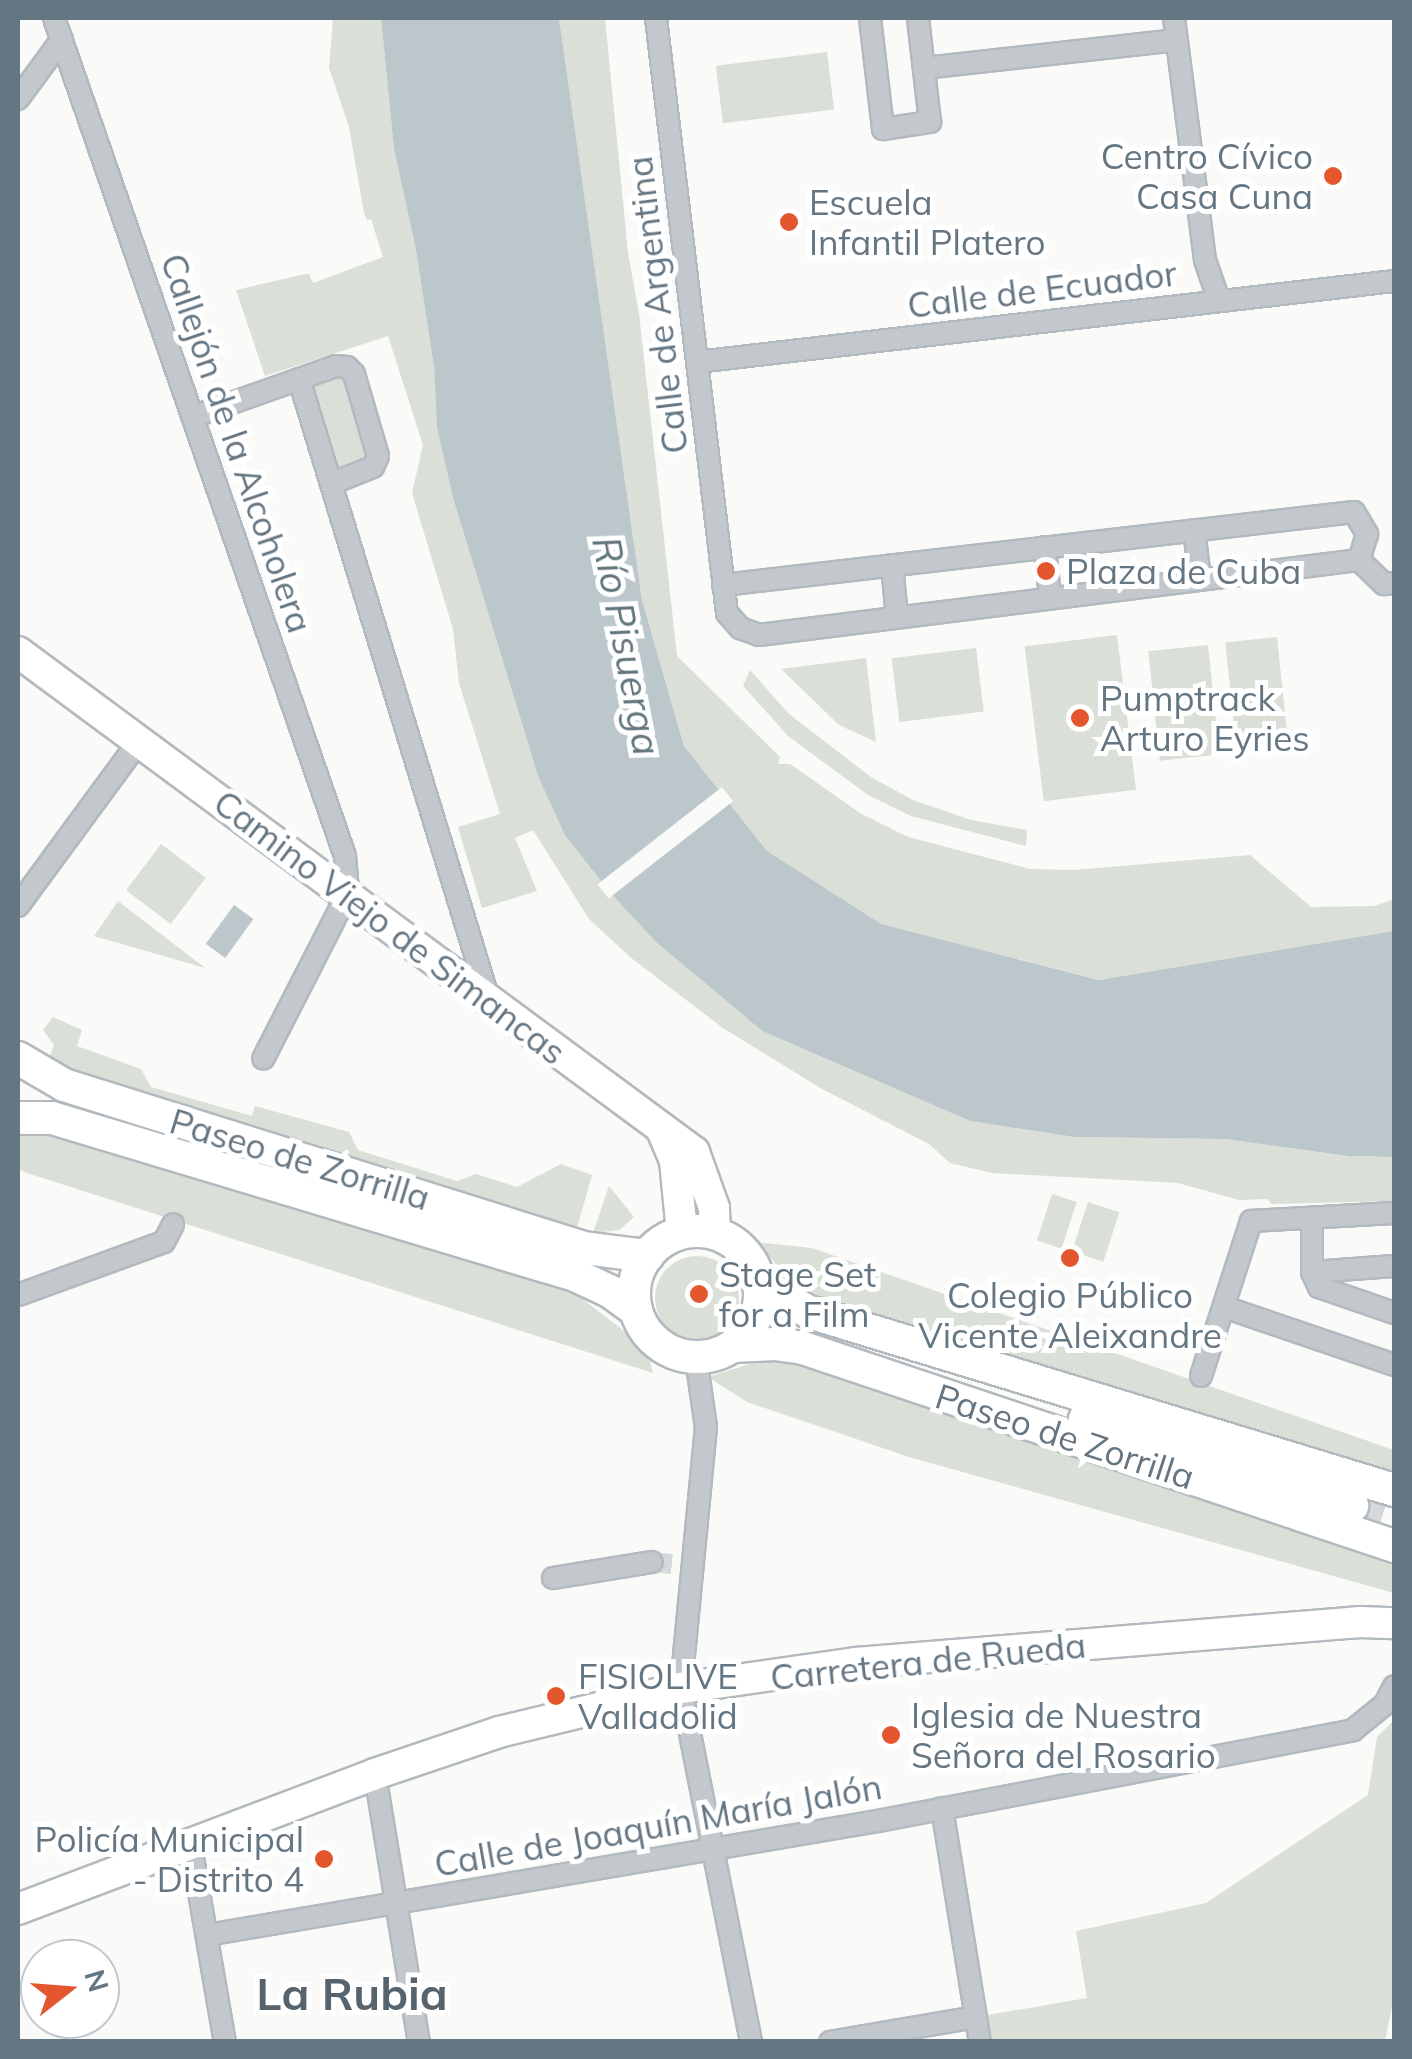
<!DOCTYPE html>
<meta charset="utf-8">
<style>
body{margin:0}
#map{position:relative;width:1412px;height:2059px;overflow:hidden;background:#fafaf8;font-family:Mulish,sans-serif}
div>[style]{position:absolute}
.green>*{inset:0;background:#dadfd7;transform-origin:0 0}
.round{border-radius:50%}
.water>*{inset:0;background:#bbc7cb;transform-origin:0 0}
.pier>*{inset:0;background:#fafaf8;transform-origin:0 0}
.street-tunnel>*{height:20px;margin-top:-10px;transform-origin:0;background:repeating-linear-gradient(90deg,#d5d9db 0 20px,transparent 0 30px)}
.primary-tunnel>*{height:32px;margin-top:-16px;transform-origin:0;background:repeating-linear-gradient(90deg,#d5d9db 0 32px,transparent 0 48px)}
.roads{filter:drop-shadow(2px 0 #b3babf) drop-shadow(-2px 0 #b3babf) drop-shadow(0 2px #b3babf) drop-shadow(0 -2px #b3babf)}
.street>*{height:20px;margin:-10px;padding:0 10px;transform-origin:10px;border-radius:10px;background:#c3c8cc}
.secondary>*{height:30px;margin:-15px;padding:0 15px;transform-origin:15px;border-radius:15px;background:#fff}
.primary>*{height:32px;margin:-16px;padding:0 16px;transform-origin:16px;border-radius:16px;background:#fff}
.primary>.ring{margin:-16px;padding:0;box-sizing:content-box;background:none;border:32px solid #fff;border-radius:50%}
.dots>*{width:28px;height:28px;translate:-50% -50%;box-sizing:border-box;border:5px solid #fff;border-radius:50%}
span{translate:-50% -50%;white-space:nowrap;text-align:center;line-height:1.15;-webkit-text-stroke:10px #fff;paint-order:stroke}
.poi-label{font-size:35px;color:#657683}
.right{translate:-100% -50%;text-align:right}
.left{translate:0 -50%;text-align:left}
.street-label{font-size:35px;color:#657683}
.water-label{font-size:38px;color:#60757c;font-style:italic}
.district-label{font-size:45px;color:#57646e;font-weight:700}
.frame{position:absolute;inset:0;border:20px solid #657683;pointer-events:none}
.north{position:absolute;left:20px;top:1939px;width:100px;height:100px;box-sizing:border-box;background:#fff;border:2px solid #c1c8cd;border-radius:50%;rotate:73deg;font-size:28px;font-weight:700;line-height:40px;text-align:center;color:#657683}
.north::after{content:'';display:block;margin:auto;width:35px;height:45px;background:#e4572e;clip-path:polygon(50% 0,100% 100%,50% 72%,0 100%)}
</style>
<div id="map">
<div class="green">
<i style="clip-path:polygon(333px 18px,381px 18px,394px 149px,416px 250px,434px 367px,437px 428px,453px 498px,538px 776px,610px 891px,655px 941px,762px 1031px,970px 1121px,1074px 1137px,1225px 1139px,1348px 1156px,1394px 1157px,1394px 1201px,1272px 1204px,1267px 1199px,1239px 1200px,1178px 1183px,992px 1173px,950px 1163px,929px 1144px,822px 1089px,723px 1028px,630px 957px,589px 919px,533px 830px,515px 838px,537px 891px,482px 908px,458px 827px,500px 814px,459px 683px,453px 629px,412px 493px,423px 445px,388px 336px,265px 376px,236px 290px,301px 275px,309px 274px,313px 283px,383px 257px,371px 219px,367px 220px,364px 213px,349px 127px,329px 68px)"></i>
<i style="clip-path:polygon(559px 18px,605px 18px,628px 253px,639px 314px,677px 656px,780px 757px,778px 764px,790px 764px,860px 813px,908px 837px,1030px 869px,1074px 870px,1250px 855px,1311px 907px,1375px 906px,1394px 899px,1394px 931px,1100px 980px,880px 924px,767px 851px,684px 746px,642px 600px)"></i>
<i style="left:827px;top:52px;width:58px;height:112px;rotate:83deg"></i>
<i style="clip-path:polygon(340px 375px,347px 378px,370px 453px,365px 460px,343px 469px,337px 467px,311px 390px,314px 382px)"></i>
<i style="left:1117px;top:635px;width:156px;height:93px;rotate:83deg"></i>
<i style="left:1277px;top:637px;width:107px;height:52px;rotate:84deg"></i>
<i style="left:1208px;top:645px;width:110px;height:60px;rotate:84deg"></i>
<i style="left:976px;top:648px;width:64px;height:85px;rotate:83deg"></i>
<i style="clip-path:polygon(866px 658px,876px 742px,839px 725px,781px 669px)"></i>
<i style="clip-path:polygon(750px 670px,789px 714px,871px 777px,913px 800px,971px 820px,1027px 830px,1026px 846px,911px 816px,868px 795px,788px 736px,743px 686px)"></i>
<i style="left:161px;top:844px;width:56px;height:58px;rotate:37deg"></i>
<i style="clip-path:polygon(118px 901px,205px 968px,94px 936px)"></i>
<i style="clip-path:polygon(53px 1017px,82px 1030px,77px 1046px,141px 1069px,151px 1087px,252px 1116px,255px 1106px,349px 1132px,358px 1150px,457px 1181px,476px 1174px,517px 1187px,561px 1164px,592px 1175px,577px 1228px,74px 1072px,49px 1058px,54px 1045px,43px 1030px)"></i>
<i style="clip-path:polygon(33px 1129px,576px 1294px,628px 1334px,648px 1355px,653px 1373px,27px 1173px,18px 1169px,18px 1130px)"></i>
<i style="clip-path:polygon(609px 1186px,634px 1217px,619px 1230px,593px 1233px)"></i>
<i style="left:1052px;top:1194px;width:26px;height:49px;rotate:18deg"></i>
<i style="left:1088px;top:1202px;width:33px;height:52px;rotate:18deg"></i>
<i style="clip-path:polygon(756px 1242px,812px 1248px,1394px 1450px,1394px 1481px,825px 1300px,788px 1277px)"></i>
<i class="round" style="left:655px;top:1256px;width:84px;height:84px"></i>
<i style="clip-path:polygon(772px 1357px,1394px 1561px,1394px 1593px,909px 1457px,747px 1402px,708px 1377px)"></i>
<i style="clip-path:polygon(1394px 1720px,1394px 1997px,1385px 2041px,982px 2041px,976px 2017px,1087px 1998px,1076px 1931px,1206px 1903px,1368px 1795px,1377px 1737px)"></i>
</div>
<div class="water">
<i style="clip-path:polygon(381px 18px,559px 18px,642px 600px,684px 746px,767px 851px,881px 924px,1099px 980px,1394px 931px,1394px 1157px,1348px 1156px,1225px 1139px,1074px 1137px,970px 1121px,762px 1031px,655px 941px,609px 891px,565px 835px,538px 776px,453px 498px,437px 428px,434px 367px,416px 250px,394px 149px)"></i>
<i style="left:234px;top:905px;width:24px;height:48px;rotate:36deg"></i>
</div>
<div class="pier">
<i style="left:722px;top:787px;width:18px;height:158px;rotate:52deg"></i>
</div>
<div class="street-tunnel">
<i style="left:652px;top:1562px;width:20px;rotate:6deg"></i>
</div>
<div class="primary-tunnel">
<i style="left:1352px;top:1506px;width:44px;rotate:17.2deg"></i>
</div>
<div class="roads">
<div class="street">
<i style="left:54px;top:18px;width:887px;rotate:70.85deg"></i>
<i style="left:345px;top:856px;width:37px;rotate:85deg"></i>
<i style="left:348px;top:893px;width:186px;rotate:117.1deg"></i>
<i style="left:656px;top:18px;width:599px;rotate:83.2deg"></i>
<i style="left:727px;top:613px;width:20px;rotate:49deg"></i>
<i style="left:740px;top:628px;width:20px;rotate:20deg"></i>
<i style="left:759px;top:635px;width:605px;rotate:-7.13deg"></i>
<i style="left:870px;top:18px;width:112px;rotate:83.3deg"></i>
<i style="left:883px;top:129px;width:48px;rotate:-8.5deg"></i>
<i style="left:930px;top:122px;width:105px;rotate:-96.6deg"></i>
<i style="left:1174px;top:18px;width:244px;rotate:82.7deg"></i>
<i style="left:1205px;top:260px;width:43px;rotate:71.1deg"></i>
<i style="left:924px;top:68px;width:254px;rotate:-6.3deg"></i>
<i style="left:18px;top:99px;width:74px;rotate:-53.7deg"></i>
<i style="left:697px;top:362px;width:702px;rotate:-6.63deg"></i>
<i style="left:299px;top:379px;width:649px;rotate:72.99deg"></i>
<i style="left:195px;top:416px;width:150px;rotate:-19.5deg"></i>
<i style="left:336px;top:366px;width:11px;rotate:5deg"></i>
<i style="left:347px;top:367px;width:10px;rotate:45deg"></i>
<i style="left:354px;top:374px;width:85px;rotate:73.7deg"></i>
<i style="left:378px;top:456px;width:12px;rotate:114deg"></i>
<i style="left:373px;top:467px;width:43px;rotate:158.2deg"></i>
<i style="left:1194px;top:530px;width:48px;rotate:82.9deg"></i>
<i style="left:1045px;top:547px;width:50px;rotate:84.3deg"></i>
<i style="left:1359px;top:560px;width:35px;rotate:44deg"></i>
<i style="left:1384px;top:584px;width:10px;rotate:-6deg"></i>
<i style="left:892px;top:565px;width:52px;rotate:84.5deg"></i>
<i style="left:723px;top:585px;width:635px;rotate:-6.6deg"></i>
<i style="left:1354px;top:512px;width:26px;rotate:59deg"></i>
<i style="left:1367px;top:534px;width:27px;rotate:107deg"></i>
<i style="left:18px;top:906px;width:205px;rotate:-53.7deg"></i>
<i style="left:1312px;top:1218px;width:54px;rotate:90deg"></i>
<i style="left:1312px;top:1272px;width:17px;rotate:65deg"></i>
<i style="left:1319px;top:1287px;width:79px;rotate:19.1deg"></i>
<i style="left:1312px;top:1272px;width:82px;rotate:-4.2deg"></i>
<i style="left:18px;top:1295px;width:155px;rotate:-20deg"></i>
<i style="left:164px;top:1242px;width:20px;rotate:-63deg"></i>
<i style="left:1224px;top:1307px;width:180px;rotate:18.8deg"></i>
<i style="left:696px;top:1358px;width:70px;rotate:81.8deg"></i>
<i style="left:706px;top:1427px;width:262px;rotate:95.5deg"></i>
<i style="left:681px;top:1688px;width:361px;rotate:78.8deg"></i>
<i style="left:1201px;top:1376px;width:163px;rotate:-72.1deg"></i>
<i style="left:1251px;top:1221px;width:143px;rotate:-3.2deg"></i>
<i style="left:553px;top:1578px;width:100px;rotate:-9.2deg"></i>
<i style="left:375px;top:1774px;width:272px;rotate:80.7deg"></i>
<i style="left:942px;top:1808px;width:237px;rotate:80.8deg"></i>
<i style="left:191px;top:1846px;width:199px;rotate:80.2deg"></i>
<i style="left:207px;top:1935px;width:681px;rotate:-9.64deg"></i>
<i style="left:878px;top:1821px;width:484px;rotate:-10.8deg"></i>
<i style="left:1353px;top:1730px;width:41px;rotate:-39.1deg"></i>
<i style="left:1385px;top:1704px;width:20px;rotate:-63deg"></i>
<i style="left:830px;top:2042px;width:148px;rotate:-9.7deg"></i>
</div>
<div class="secondary">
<i style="left:18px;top:652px;width:841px;rotate:36.49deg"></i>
<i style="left:694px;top:1152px;width:59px;rotate:70.3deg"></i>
<i style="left:714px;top:1208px;width:24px;rotate:88deg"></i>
<i style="left:662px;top:1130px;width:34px;rotate:67deg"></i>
<i style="left:675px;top:1161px;width:71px;rotate:84.4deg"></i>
<i style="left:18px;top:1909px;width:382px;rotate:-20.7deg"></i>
<i style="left:375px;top:1774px;width:131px;rotate:-18.7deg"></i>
<i style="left:499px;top:1732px;width:187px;rotate:-13.6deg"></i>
<i style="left:681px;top:1688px;width:177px;rotate:-8.1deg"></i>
<i style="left:856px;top:1663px;width:506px;rotate:-4.65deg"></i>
<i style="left:1360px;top:1622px;width:34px;rotate:2deg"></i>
</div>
<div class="primary">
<i style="left:18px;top:1058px;width:53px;rotate:30.4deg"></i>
<i style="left:64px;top:1085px;width:545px;rotate:17.4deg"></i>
<i style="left:584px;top:1248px;width:64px;rotate:7.2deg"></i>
<i style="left:18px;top:1118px;width:34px"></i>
<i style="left:52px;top:1118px;width:546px;rotate:16.71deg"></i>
<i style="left:575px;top:1275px;width:40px;rotate:25deg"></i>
<i style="left:611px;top:1292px;width:31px;rotate:36deg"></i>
<i class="ring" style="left:634px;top:1231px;width:94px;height:94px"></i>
<i style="left:759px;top:1285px;width:57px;rotate:28.4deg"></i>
<i style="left:809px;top:1312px;width:611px;rotate:16.92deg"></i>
<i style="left:733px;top:1346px;width:42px;rotate:-2.7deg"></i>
<i style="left:775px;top:1344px;width:28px;rotate:8deg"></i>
<i style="left:803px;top:1348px;width:623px;rotate:18.52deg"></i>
<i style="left:1085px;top:1419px;width:281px;rotate:18deg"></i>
</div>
</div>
<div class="dots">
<i style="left:1333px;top:176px;background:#e4572e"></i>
<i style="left:789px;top:222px;background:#e4572e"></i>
<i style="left:1046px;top:571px;background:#e4572e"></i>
<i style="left:1080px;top:718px;background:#e4572e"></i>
<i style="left:1070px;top:1258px;background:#e4572e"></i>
<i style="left:699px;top:1294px;background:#e4572e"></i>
<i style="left:556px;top:1696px;background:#e4572e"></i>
<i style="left:891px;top:1735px;background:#e4572e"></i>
<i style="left:324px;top:1859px;background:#e4572e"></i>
</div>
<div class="poi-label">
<span class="right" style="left:1313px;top:176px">Centro Cívico<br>Casa Cuna</span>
<span class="left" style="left:809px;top:222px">Escuela<br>Infantil Platero</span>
<span class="left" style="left:1066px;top:571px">Plaza de Cuba</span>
<span class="left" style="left:1100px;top:718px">Pumptrack<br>Arturo Eyries</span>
<span class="left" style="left:719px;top:1294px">Stage Set<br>for a Film</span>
<span style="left:1070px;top:1315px">Colegio Público<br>Vicente Aleixandre</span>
<span class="left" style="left:578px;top:1696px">FISIOLIVE<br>Valladolid</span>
<span class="left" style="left:911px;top:1735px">Iglesia de Nuestra<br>Señora del Rosario</span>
<span class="right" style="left:304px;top:1859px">Policía Municipal<br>- Distrito 4</span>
</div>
<div class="street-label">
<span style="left:1042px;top:289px;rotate:-7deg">Calle de Ecuador</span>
<span style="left:657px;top:305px;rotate:-97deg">Calle de Argentina</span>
<span style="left:237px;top:443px;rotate:71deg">Callejón de la Alcoholera</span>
<span style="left:390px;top:927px;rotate:37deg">Camino Viejo de Simancas</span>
<span style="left:300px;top:1159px;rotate:17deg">Paseo de Zorrilla</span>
<span style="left:1065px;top:1436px;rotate:18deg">Paseo de Zorrilla</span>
<span style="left:928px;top:1661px;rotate:-6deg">Carretera de Rueda</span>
<span style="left:658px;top:1825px;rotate:-10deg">Calle de Joaquín María Jalón</span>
</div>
<div class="water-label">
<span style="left:626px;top:646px;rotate:79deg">Río Pisuerga</span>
</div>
<div class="district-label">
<span style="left:352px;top:1994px">La Rubia</span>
</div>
<div class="frame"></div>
<div class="north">N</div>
</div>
